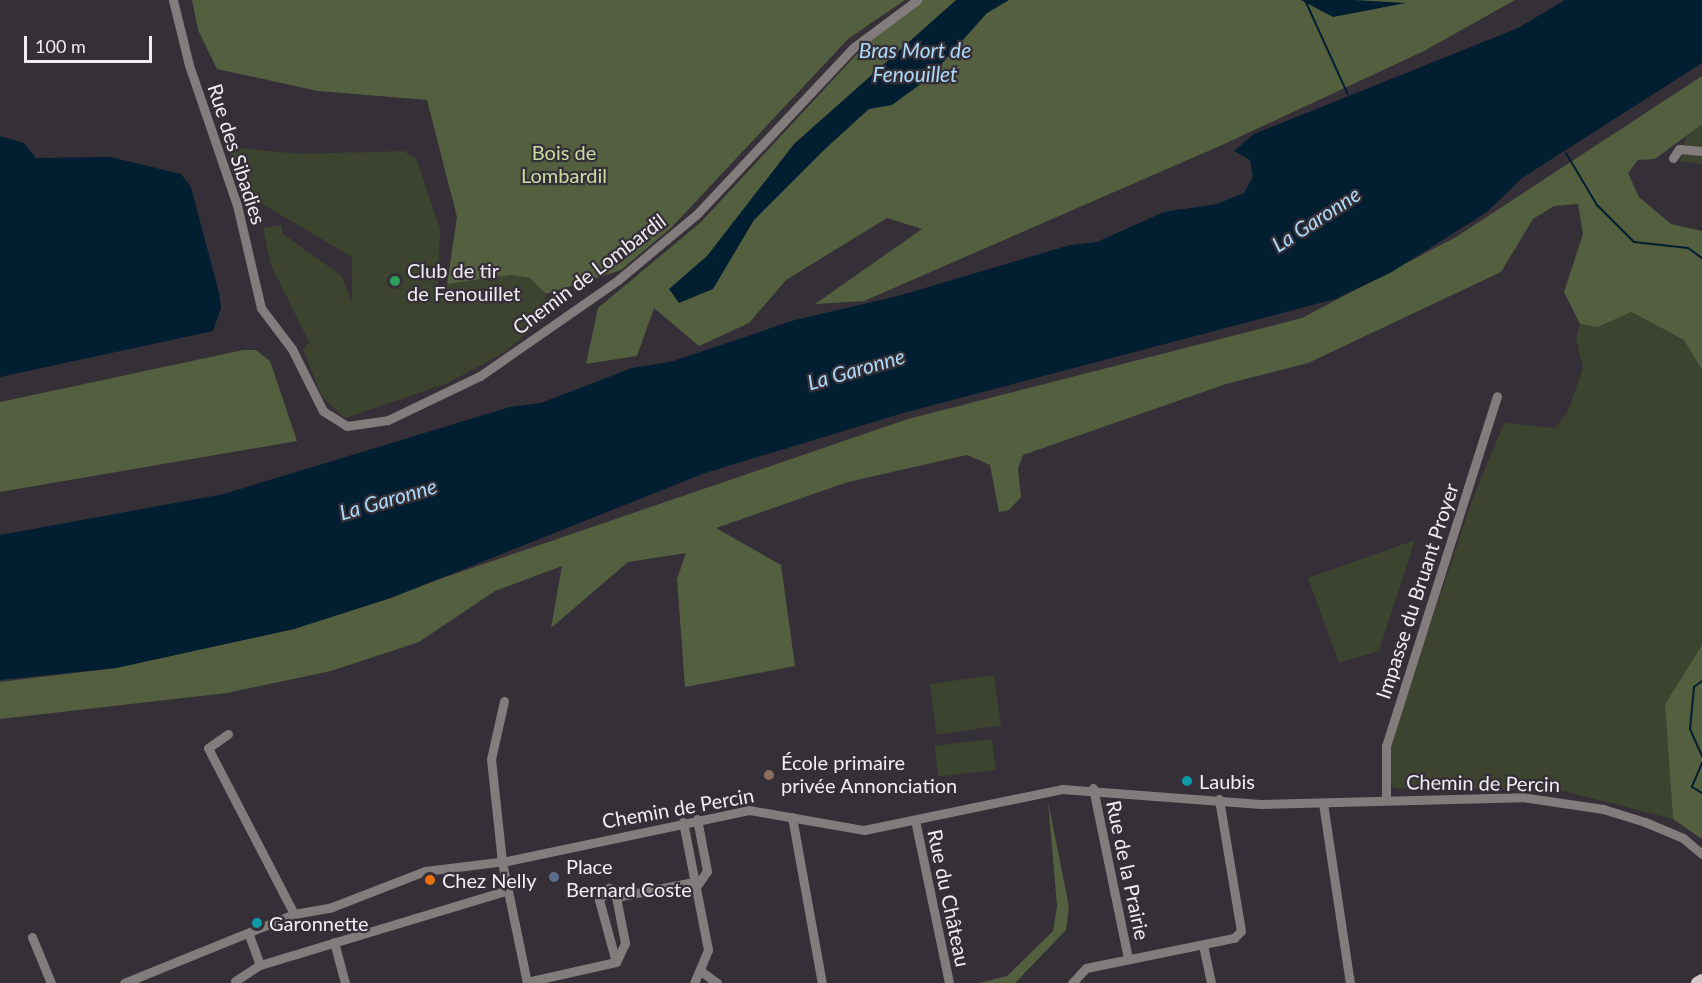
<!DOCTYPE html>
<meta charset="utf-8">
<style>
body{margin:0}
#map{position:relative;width:1702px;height:983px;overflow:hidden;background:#352f37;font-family:Lato,sans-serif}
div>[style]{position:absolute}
.green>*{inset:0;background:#3c432e;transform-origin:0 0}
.forest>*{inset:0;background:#545f3f}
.water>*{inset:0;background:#021f32}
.stream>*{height:2px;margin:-1px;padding:0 1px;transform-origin:1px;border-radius:1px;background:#021f32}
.minor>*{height:9px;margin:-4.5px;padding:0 4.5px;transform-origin:4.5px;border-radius:4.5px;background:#827c7c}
.major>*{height:12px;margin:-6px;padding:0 6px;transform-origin:6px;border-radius:6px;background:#d3c6c6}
.dots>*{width:16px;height:16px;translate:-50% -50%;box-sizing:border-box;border:3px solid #352f37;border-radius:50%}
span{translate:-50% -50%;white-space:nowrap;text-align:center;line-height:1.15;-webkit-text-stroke:4.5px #352f37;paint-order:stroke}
.park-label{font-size:20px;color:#cadea4}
.street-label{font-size:20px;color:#f1edf3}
.poi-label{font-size:20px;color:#f1edf3}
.left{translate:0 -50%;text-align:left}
.water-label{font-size:21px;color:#add9f9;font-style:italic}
.scale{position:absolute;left:24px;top:36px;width:128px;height:27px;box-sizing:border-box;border:3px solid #f1edf3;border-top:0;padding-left:8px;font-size:18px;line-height:21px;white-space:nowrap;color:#f1edf3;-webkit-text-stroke:4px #352f37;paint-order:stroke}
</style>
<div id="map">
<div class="green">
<i style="clip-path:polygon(1702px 123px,1702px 164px,1680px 161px,1687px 133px)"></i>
<i style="clip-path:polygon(227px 147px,301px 154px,403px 151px,416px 158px,440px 229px,438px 285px,509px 275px,530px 278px,546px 294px,543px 321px,503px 353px,448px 383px,345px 418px,322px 397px,303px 349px,309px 342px,271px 265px,263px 228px,281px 225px,283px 234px,342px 276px,352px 303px,352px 257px,249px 196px)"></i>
<i style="clip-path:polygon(1630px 312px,1684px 340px,1702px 370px,1702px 645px,1665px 704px,1673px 819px,1559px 790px,1394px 788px,1389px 781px,1391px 741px,1473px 498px,1504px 423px,1555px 428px,1568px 411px,1583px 368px,1576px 338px,1580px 324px,1598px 326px)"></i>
<i style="clip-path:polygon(1415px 540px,1379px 651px,1339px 663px,1308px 578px)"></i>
<i style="left:994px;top:675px;width:51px;height:65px;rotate:82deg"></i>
<i style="left:992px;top:739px;width:31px;height:58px;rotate:83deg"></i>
</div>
<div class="forest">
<i style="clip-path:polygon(192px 0,905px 0,848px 39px,672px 227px,621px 270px,546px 294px,530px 278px,510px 275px,447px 284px,457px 217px,427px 100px,318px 91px,217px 69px,198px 30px)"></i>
<i style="clip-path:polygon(917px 0,1515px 0,1424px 51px,1222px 145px,864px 301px,815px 304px,922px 229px,887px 218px,786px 280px,749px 323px,699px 346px,654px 308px,637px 356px,586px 364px,598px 308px,701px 222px,867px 43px)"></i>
<i style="clip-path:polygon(1702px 76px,1702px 124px,1655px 159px,1638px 160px,1628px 173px,1639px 197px,1671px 224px,1702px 231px,1702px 370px,1684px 340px,1631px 312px,1598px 327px,1580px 324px,1564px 292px,1583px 234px,1578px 204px,1554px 206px,1533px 219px,1501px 272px,1308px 363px,1226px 384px,1023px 455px,1018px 468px,1021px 497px,1009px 510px,999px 512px,990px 465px,967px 455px,848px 482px,716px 528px,781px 565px,795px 666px,685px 687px,677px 579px,686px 553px,628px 562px,551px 628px,562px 566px,495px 591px,419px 642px,331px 671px,227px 693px,0 719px,0 682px,116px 668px,294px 629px,908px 419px,1302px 318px,1456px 237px)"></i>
<i style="clip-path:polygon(243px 350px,256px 350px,270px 361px,297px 441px,0 492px,0 402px)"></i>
<i style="clip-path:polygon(1702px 645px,1702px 839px,1673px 819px,1665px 704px)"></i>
<i style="clip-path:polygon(1048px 801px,1069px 907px,1066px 930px,1015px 983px,979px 983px,1007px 976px,1053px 931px,1057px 906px)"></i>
</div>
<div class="water">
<i style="clip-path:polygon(956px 0,1009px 0,987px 13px,929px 78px,892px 105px,869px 109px,825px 149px,754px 220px,713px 289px,679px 303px,669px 289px,707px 256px,794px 144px)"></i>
<i style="clip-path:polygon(1301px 0,1354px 0,1406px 3px,1333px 17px)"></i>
<i style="clip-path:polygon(1565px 0,1702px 0,1702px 63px,1522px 178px,1487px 212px,1390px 273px,1335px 299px,903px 413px,705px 473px,391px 598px,294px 629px,116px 668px,0 680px,0 535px,224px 494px,510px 407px,541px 403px,632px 368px,670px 362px,795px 320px,898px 296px,1070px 245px,1097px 242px,1164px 212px,1217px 204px,1244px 193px,1253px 177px,1250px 160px,1234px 151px,1254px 134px,1518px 28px)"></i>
<i style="clip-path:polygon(0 136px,24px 143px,36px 158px,110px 157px,181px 174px,191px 187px,219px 293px,221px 308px,213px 331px,0 377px)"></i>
</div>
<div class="stream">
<i style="left:1305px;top:0;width:104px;rotate:65.6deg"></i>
<i style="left:1566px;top:153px;width:61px;rotate:59.2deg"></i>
<i style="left:1597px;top:205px;width:52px;rotate:45deg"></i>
<i style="left:1634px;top:242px;width:54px;rotate:6.3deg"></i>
<i style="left:1688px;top:248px;width:17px;rotate:36deg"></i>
<i style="left:1702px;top:681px;width:10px;rotate:143deg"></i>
<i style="left:1694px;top:687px;width:42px;rotate:95.4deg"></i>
<i style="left:1690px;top:729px;width:30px;rotate:66deg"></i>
<i style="left:1702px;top:763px;width:26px;rotate:113deg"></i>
<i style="left:1692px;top:787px;width:12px;rotate:31deg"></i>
</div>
<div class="minor">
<i style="left:173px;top:0;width:67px;rotate:76.2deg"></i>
<i style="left:189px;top:65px;width:148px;rotate:71.1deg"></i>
<i style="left:237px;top:205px;width:106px;rotate:76.9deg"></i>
<i style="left:261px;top:308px;width:51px;rotate:52.9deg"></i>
<i style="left:292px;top:349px;width:69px;rotate:63.4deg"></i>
<i style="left:323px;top:411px;width:28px;rotate:32deg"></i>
<i style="left:347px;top:426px;width:41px;rotate:-8.3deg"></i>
<i style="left:388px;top:420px;width:102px;rotate:-25.6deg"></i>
<i style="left:480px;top:376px;width:168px;rotate:-34.8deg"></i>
<i style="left:618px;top:280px;width:103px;rotate:-39.9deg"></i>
<i style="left:697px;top:214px;width:229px;rotate:-46.8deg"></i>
<i style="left:854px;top:47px;width:79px;rotate:-36.7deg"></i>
<i style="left:1673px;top:158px;width:11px;rotate:-56deg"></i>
<i style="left:1679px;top:149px;width:23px;rotate:5deg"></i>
<i style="left:504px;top:701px;width:59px;rotate:102.6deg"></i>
<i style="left:491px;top:759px;width:104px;rotate:83.9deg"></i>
<i style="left:502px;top:862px;width:124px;rotate:78.3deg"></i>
<i style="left:228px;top:734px;width:24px;rotate:145deg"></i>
<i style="left:208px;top:748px;width:187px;rotate:62.6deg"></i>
<i style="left:1093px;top:788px;width:175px;rotate:78.4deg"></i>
<i style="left:1386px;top:800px;width:54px;rotate:-90deg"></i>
<i style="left:1386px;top:746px;width:367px;rotate:-72.4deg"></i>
<i style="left:1323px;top:803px;width:182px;rotate:81.5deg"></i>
<i style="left:792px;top:817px;width:169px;rotate:79.8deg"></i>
<i style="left:915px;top:820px;width:167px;rotate:78.2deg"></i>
<i style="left:683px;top:822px;width:130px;rotate:78.9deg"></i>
<i style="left:708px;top:950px;width:36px;rotate:113deg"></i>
<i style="left:696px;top:887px;width:19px;rotate:-55deg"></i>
<i style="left:707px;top:871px;width:53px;rotate:-100.9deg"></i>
<i style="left:609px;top:888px;width:11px;rotate:52deg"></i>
<i style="left:616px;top:897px;width:47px;rotate:78.9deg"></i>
<i style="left:625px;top:943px;width:21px;rotate:115deg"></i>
<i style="left:616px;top:962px;width:64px;rotate:-105.3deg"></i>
<i style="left:599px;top:900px;width:16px;rotate:-50deg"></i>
<i style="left:616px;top:897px;width:74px;rotate:-10.9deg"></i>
<i style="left:689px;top:883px;width:8px;rotate:30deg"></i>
<i style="left:249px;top:935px;width:32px;rotate:70deg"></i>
<i style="left:260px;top:965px;width:259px;rotate:-16.8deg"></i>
<i style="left:32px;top:937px;width:50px;rotate:67.6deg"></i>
<i style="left:334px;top:942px;width:42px;rotate:75deg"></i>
<i style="left:1203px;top:945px;width:39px;rotate:78deg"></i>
<i style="left:702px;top:972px;width:19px;rotate:36deg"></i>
<i style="left:235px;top:981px;width:30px;rotate:-33deg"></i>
<i style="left:527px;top:982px;width:91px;rotate:-12.7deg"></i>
<i style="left:124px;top:983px;width:183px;rotate:-22.1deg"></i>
<i style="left:294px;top:914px;width:39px;rotate:-10deg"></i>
<i style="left:332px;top:907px;width:100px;rotate:-21.2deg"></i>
<i style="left:425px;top:871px;width:83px;rotate:-7deg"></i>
<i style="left:507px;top:861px;width:247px;rotate:-11.9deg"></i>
<i style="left:749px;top:810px;width:117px;rotate:9.9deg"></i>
<i style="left:864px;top:830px;width:202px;rotate:-11.7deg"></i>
<i style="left:1062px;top:789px;width:199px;rotate:4.3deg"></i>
<i style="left:1260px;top:804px;width:262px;rotate:-1.5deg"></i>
<i style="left:1522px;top:797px;width:82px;rotate:8.4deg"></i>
<i style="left:1603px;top:809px;width:44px;rotate:17.2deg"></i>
<i style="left:1645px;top:822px;width:41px;rotate:22.8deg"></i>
<i style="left:1683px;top:838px;width:25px;rotate:40deg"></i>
<i style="left:1072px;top:983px;width:21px;rotate:-47deg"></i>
<i style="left:1086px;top:968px;width:151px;rotate:-11.5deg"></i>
<i style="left:1234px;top:938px;width:10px;rotate:-45deg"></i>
<i style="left:1241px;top:931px;width:134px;rotate:-99.5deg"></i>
</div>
<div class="major">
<i style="left:1697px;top:983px;width:6px;rotate:-31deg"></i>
</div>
<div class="dots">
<i style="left:395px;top:281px;background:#2e9e5b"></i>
<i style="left:769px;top:775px;background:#8d6e63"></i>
<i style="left:1187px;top:781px;background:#0f9aa8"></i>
<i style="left:554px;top:877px;background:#5c6f8a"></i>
<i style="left:430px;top:880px;background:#e8710a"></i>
<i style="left:257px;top:923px;background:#0f9aa8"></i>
</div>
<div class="park-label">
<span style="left:564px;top:164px">Bois de<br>Lombardil</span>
</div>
<div class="street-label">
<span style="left:237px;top:154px;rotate:72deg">Rue des Sibadies</span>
<span style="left:589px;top:274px;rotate:-37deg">Chemin de Lombardil</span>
<span style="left:1417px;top:591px;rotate:-72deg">Impasse du Bruant Proyer</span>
<span style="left:1483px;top:783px;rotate:1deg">Chemin de Percin</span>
<span style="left:678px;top:808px;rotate:-10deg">Chemin de Percin</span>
<span style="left:1128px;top:870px;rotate:78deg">Rue de la Prairie</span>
<span style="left:949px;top:898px;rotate:78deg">Rue du Château</span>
</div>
<div class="poi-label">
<span class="left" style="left:407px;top:282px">Club de tir<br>de Fenouillet</span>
<span class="left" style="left:781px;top:774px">École primaire<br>privée Annonciation</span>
<span class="left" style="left:1199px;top:781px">Laubis</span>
<span class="left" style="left:566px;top:878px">Place<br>Bernard Coste</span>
<span class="left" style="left:442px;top:880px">Chez Nelly</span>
<span class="left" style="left:269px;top:923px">Garonnette</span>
</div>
<div class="water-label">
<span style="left:915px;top:62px">Bras Mort de<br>Fenouillet</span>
<span style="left:1316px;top:219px;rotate:-33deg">La Garonne</span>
<span style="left:856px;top:369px;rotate:-16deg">La Garonne</span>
<span style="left:388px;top:499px;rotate:-16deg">La Garonne</span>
</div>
<div class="scale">100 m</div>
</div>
